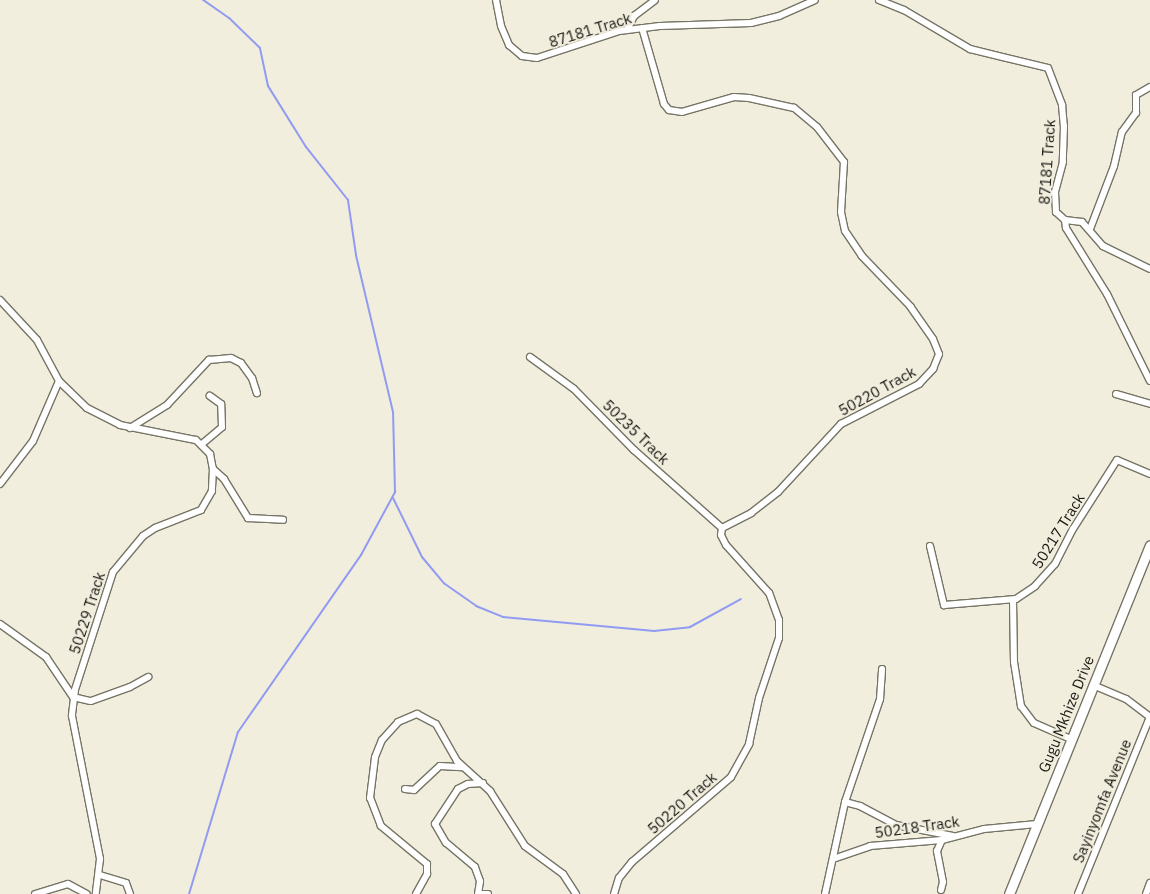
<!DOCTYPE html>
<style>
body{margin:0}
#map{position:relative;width:1150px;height:894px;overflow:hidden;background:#f1eede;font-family:"IBM Plex Sans",sans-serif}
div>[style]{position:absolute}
.stream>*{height:2px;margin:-1px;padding:0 1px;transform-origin:1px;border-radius:1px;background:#919bf2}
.roads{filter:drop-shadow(1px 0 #767465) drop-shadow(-1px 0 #767465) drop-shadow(0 1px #767465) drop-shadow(0 -1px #767465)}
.street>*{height:6px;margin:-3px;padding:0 3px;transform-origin:3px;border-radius:3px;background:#fff}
.secondary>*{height:9px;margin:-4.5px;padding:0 4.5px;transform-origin:4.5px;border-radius:4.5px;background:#fff}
span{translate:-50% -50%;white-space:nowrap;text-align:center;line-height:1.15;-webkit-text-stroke:4px #f1eede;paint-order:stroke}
.street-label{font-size:15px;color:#191812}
</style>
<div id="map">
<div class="stream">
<i style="left:393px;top:498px;width:66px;rotate:63.8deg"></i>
<i style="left:422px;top:557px;width:35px;rotate:50deg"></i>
<i style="left:445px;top:584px;width:38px;rotate:35deg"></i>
<i style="left:476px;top:606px;width:29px;rotate:22deg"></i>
<i style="left:503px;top:617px;width:152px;rotate:5.3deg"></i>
<i style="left:654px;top:631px;width:36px;rotate:-6deg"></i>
<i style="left:690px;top:627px;width:58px;rotate:-28.8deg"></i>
<i style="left:189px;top:894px;width:169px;rotate:-73.2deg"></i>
<i style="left:238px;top:732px;width:216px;rotate:-55.2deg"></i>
<i style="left:361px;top:555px;width:72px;rotate:-61.6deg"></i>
<i style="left:395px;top:492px;width:80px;rotate:-91.4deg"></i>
<i style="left:393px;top:412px;width:161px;rotate:-103.3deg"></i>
<i style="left:356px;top:255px;width:56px;rotate:-98.3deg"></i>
<i style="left:348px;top:200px;width:68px;rotate:-128.4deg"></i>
<i style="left:306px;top:147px;width:72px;rotate:-121.9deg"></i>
<i style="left:268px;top:86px;width:39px;rotate:-102deg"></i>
<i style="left:260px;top:48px;width:43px;rotate:-135.9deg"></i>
<i style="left:229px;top:18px;width:32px;rotate:-145deg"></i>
</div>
<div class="roads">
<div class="street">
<i style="left:496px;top:0;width:26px;rotate:79deg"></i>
<i style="left:501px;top:26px;width:21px;rotate:67deg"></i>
<i style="left:509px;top:45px;width:17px;rotate:40deg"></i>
<i style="left:522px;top:56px;width:15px;rotate:8deg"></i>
<i style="left:537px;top:58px;width:86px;rotate:-18.2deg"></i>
<i style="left:619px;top:31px;width:41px;rotate:-7deg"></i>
<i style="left:660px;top:26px;width:91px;rotate:-1.9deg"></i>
<i style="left:751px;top:23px;width:29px;rotate:-14deg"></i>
<i style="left:779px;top:16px;width:39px;rotate:-24deg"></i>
<i style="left:879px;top:0;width:27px;rotate:22deg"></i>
<i style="left:904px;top:10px;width:77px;rotate:30.6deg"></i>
<i style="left:970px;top:49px;width:80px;rotate:13.7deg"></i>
<i style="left:1048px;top:68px;width:40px;rotate:69deg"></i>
<i style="left:1062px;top:105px;width:21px;rotate:85deg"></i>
<i style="left:1064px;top:126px;width:36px;rotate:92deg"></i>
<i style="left:1063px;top:162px;width:31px;rotate:105deg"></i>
<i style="left:1055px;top:192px;width:20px;rotate:87deg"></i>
<i style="left:1056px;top:212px;width:12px;rotate:42deg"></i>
<i style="left:1065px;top:220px;width:17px;rotate:7deg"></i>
<i style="left:1082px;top:222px;width:32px;rotate:49deg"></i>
<i style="left:1103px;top:246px;width:52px;rotate:26.1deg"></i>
<i style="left:627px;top:30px;width:16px;rotate:-63deg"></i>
<i style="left:634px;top:16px;width:26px;rotate:-37deg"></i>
<i style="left:1065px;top:220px;width:8px;rotate:83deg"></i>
<i style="left:1066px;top:228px;width:78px;rotate:58.2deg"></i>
<i style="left:1107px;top:294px;width:97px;rotate:63.7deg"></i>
<i style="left:1090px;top:229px;width:67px;rotate:-69.1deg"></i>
<i style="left:1114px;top:166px;width:35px;rotate:-77deg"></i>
<i style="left:1122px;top:132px;width:24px;rotate:-54deg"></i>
<i style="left:1136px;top:113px;width:18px;rotate:-90deg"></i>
<i style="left:1136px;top:95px;width:16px;rotate:-30deg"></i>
<i style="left:0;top:300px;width:54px;rotate:47.2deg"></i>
<i style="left:37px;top:340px;width:47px;rotate:61.8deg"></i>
<i style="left:59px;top:381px;width:39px;rotate:44deg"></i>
<i style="left:87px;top:408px;width:37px;rotate:27deg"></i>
<i style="left:120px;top:425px;width:77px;rotate:11.2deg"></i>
<i style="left:196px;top:440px;width:20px;rotate:45deg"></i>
<i style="left:210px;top:454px;width:15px;rotate:79deg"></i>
<i style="left:213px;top:469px;width:22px;rotate:93deg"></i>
<i style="left:212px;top:491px;width:22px;rotate:120deg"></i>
<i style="left:201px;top:510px;width:49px;rotate:158.6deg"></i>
<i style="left:155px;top:528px;width:14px;rotate:146deg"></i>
<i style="left:143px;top:536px;width:47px;rotate:129.8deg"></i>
<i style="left:113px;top:572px;width:124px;rotate:107.9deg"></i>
<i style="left:75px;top:690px;width:26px;rotate:97deg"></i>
<i style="left:72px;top:716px;width:146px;rotate:78.9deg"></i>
<i style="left:100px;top:859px;width:35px;rotate:97deg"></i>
<i style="left:530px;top:357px;width:54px;rotate:36deg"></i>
<i style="left:574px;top:389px;width:86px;rotate:45.5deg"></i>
<i style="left:634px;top:450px;width:118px;rotate:41.6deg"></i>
<i style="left:1116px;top:394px;width:35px;rotate:16deg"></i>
<i style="left:130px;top:428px;width:44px;rotate:-31.9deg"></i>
<i style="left:167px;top:405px;width:62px;rotate:-47deg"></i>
<i style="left:209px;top:360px;width:22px;rotate:-5deg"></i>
<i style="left:231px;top:358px;width:11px;rotate:27deg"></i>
<i style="left:241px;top:363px;width:19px;rotate:54deg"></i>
<i style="left:252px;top:378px;width:16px;rotate:72deg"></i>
<i style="left:202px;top:444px;width:26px;rotate:-40deg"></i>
<i style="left:222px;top:427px;width:23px;rotate:-92deg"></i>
<i style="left:221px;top:404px;width:14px;rotate:-144deg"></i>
<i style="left:213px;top:469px;width:15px;rotate:42deg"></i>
<i style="left:224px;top:479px;width:46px;rotate:58.4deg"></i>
<i style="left:248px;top:518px;width:35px;rotate:3deg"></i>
<i style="left:0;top:484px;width:54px;rotate:-52.5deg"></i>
<i style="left:33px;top:441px;width:65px;rotate:-66.6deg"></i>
<i style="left:930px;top:546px;width:61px;rotate:76.7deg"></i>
<i style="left:944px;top:605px;width:72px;rotate:-4.8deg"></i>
<i style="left:1016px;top:599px;width:23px;rotate:-34deg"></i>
<i style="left:1035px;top:586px;width:30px;rotate:-48deg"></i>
<i style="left:1055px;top:564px;width:39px;rotate:-63deg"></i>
<i style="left:1073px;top:529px;width:82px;rotate:-57.5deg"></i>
<i style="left:1117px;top:460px;width:36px;rotate:23deg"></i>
<i style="left:1013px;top:600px;width:62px;rotate:89.1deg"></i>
<i style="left:1014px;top:662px;width:45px;rotate:81deg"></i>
<i style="left:1021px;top:706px;width:21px;rotate:53deg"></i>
<i style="left:1034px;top:723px;width:40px;rotate:23.4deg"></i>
<i style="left:0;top:624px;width:57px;rotate:35.7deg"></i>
<i style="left:46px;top:657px;width:48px;rotate:56deg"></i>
<i style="left:73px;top:697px;width:18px;rotate:13deg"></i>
<i style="left:91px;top:701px;width:41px;rotate:-19.7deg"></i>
<i style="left:130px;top:687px;width:21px;rotate:-29deg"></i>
<i style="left:405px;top:789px;width:9px;rotate:6deg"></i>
<i style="left:414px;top:790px;width:35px;rotate:-43deg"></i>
<i style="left:440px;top:766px;width:22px;rotate:3deg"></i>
<i style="left:845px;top:802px;width:16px;rotate:15deg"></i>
<i style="left:860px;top:806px;width:41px;rotate:27.8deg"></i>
<i style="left:896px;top:825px;width:58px;rotate:10.9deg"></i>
<i style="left:833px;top:859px;width:39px;rotate:-19deg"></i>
<i style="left:870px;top:846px;width:72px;rotate:-4.8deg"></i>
<i style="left:942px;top:840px;width:43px;rotate:-14.7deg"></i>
<i style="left:984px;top:829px;width:53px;rotate:-5.4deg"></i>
<i style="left:100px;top:875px;width:27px;rotate:17deg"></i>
<i style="left:126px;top:883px;width:12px;rotate:70deg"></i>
<i style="left:941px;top:890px;width:8px;rotate:-76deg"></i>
<i style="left:943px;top:882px;width:32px;rotate:-101deg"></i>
<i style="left:937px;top:851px;width:12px;rotate:-66deg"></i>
<i style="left:35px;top:894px;width:34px;rotate:-17deg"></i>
<i style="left:68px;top:884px;width:21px;rotate:28deg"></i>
<i style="left:416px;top:894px;width:23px;rotate:-61deg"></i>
<i style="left:427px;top:874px;width:10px;rotate:-90deg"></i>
<i style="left:427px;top:864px;width:60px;rotate:-140.4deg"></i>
<i style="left:381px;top:826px;width:30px;rotate:-111deg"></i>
<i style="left:370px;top:798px;width:41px;rotate:-83deg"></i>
<i style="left:375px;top:757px;width:18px;rotate:-68deg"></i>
<i style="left:382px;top:740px;width:24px;rotate:-48deg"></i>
<i style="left:398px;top:722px;width:21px;rotate:-23deg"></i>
<i style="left:417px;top:714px;width:21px;rotate:28deg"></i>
<i style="left:436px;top:724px;width:43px;rotate:60.4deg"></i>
<i style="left:457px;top:761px;width:45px;rotate:42.3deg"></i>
<i style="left:490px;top:791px;width:65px;rotate:57.5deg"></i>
<i style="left:525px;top:846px;width:47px;rotate:36.4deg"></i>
<i style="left:563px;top:874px;width:24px;rotate:57deg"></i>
<i style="left:478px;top:894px;width:13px;rotate:-81deg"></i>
<i style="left:480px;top:881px;width:15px;rotate:-110deg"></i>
<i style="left:475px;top:867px;width:38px;rotate:-140deg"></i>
<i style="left:446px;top:843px;width:22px;rotate:-120deg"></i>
<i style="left:435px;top:824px;width:42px;rotate:-56.7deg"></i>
<i style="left:458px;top:789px;width:11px;rotate:-27deg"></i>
<i style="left:468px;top:784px;width:15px;rotate:-4deg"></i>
<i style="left:481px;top:894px;width:7px"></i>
<i style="left:614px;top:894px;width:17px;rotate:-73deg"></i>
<i style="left:619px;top:878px;width:21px;rotate:-51deg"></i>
<i style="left:632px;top:862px;width:130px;rotate:-40.6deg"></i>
<i style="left:731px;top:777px;width:38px;rotate:-61deg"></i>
<i style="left:749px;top:744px;width:47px;rotate:-77.7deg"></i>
<i style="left:759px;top:698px;width:63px;rotate:-71.6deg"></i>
<i style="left:779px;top:638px;width:18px;rotate:-90deg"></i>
<i style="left:779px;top:620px;width:29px;rotate:-110deg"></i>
<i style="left:769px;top:593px;width:64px;rotate:-131.9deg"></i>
<i style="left:726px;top:545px;width:11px;rotate:-117deg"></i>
<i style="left:721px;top:535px;width:7px;rotate:-82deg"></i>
<i style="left:722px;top:528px;width:33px;rotate:-27deg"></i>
<i style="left:751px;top:513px;width:34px;rotate:-38deg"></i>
<i style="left:778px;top:492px;width:93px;rotate:-47.2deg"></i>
<i style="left:841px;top:424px;width:88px;rotate:-27.1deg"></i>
<i style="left:919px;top:384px;width:21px;rotate:-47deg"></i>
<i style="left:933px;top:369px;width:16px;rotate:-68deg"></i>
<i style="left:939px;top:354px;width:16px;rotate:-112deg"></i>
<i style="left:933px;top:339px;width:39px;rotate:-125deg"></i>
<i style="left:911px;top:307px;width:71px;rotate:-133.9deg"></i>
<i style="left:862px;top:256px;width:30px;rotate:-124deg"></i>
<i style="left:845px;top:231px;width:19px;rotate:-102deg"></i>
<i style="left:841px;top:212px;width:50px;rotate:-86.6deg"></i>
<i style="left:844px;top:162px;width:44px;rotate:-127.6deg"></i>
<i style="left:817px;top:127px;width:30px;rotate:-140deg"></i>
<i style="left:794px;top:108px;width:46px;rotate:-167.5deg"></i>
<i style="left:749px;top:98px;width:15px;rotate:-176deg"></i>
<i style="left:734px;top:97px;width:54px;rotate:163.9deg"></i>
<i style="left:682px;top:112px;width:13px;rotate:-171deg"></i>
<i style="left:669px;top:110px;width:8px;rotate:-130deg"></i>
<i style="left:664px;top:104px;width:79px;rotate:-106.1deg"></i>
<i style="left:825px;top:894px;width:94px;rotate:-77.7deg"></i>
<i style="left:845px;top:802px;width:109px;rotate:-71.2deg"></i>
<i style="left:880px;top:699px;width:30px;rotate:-86deg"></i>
<i style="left:1078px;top:894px;width:191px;rotate:-67.9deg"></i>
<i style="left:1150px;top:717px;width:30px;rotate:-143deg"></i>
<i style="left:1126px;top:699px;width:36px;rotate:-157deg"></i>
<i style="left:1146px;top:894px;width:12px;rotate:-70deg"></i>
</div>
<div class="secondary">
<i style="left:1009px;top:894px;width:376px;rotate:-68deg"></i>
</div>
</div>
<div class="street-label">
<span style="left:590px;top:30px;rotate:-17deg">87181 Track</span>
<span style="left:1047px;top:162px;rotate:-86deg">87181 Track</span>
<span style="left:877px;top:391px;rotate:-29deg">50220 Track</span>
<span style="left:636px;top:432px;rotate:44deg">50235 Track</span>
<span style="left:1058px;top:531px;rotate:-58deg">50217 Track</span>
<span style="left:87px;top:613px;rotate:-72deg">50229 Track</span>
<span style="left:1066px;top:714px;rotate:-68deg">Gugu Mkhize Drive</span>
<span style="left:1102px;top:801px;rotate:-68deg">Sayinyomfa Avenue</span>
<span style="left:682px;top:803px;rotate:-41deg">50220 Track</span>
<span style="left:917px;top:827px;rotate:-8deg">50218 Track</span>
</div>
</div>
